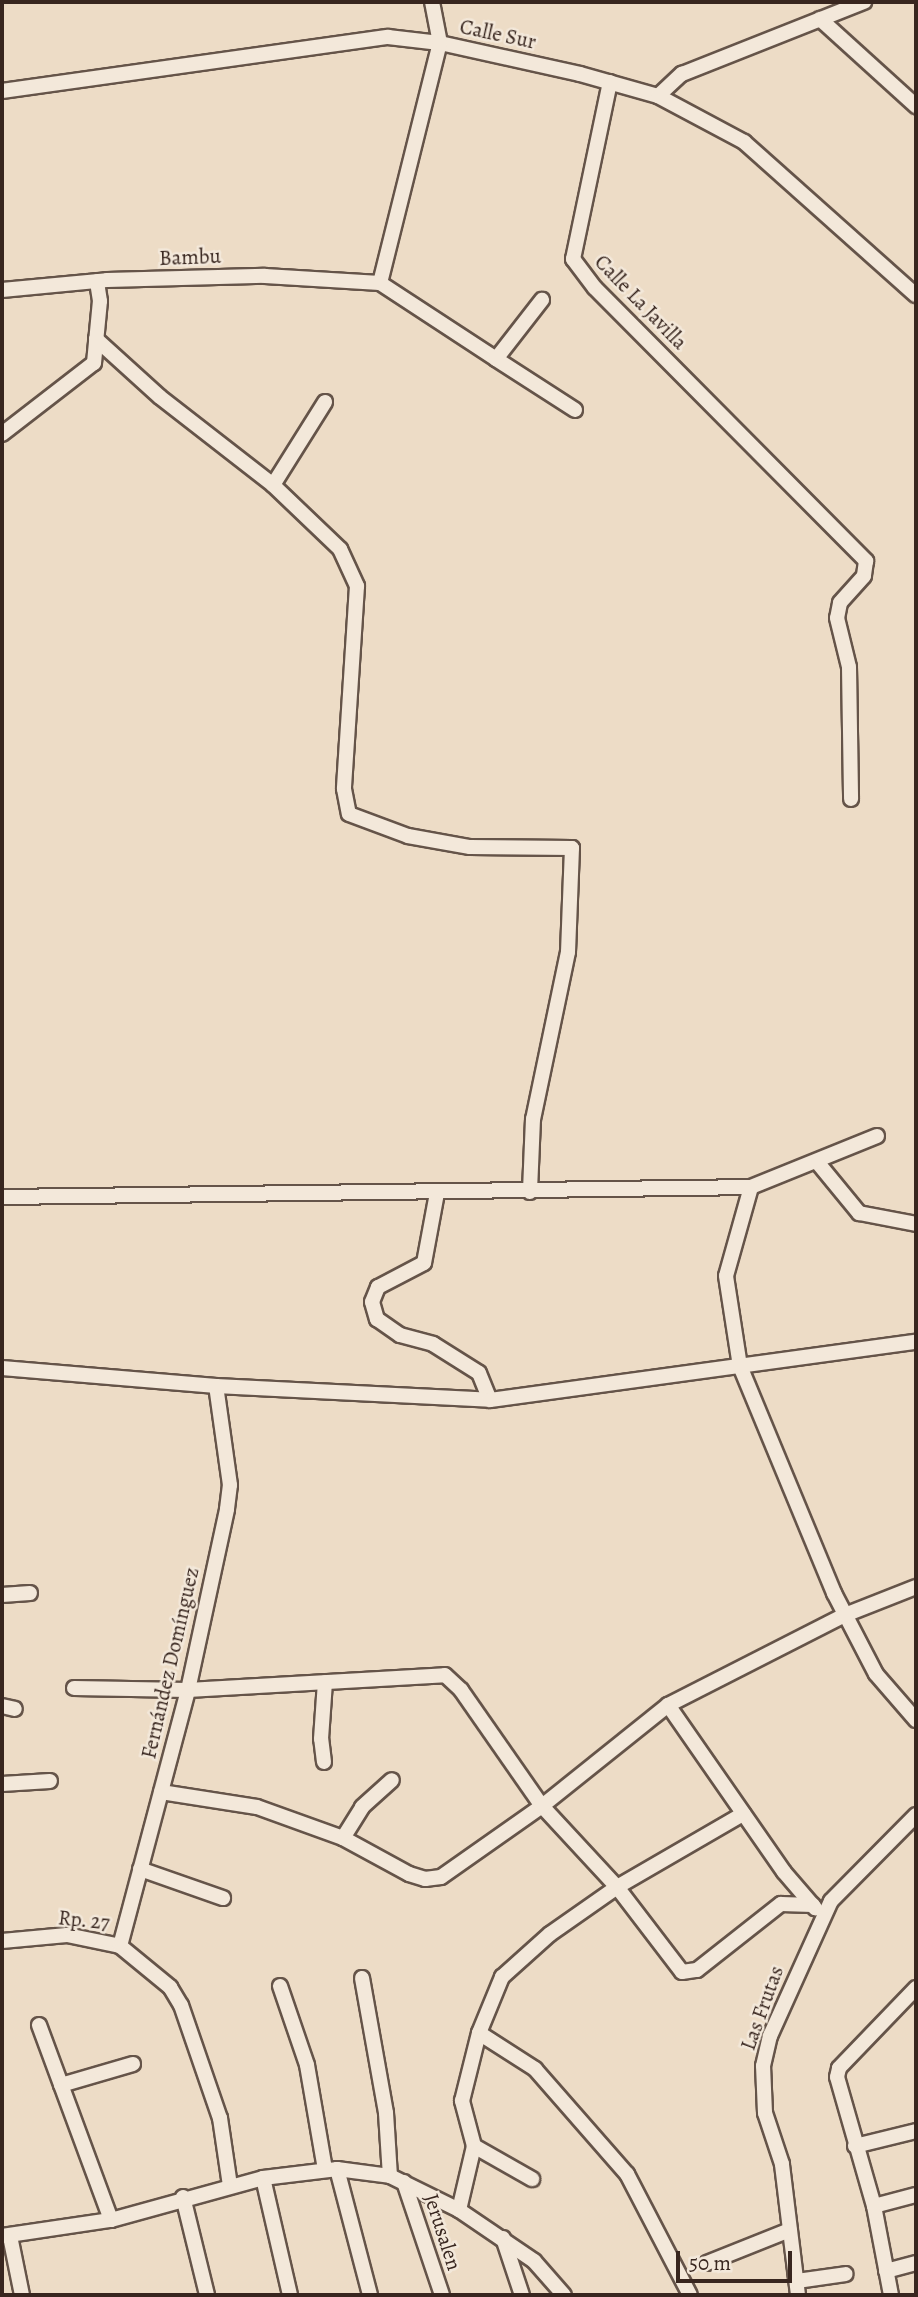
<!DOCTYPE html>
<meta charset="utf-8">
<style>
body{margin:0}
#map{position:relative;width:918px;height:2297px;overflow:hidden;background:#eddcc6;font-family:Alegreya,serif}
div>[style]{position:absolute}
.roads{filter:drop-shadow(2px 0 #655449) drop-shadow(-2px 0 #655449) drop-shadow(0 2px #655449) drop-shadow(0 -2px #655449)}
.minor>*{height:14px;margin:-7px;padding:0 7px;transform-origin:7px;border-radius:7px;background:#f3e8da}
span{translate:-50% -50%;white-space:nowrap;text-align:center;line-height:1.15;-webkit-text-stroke:5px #f3e8da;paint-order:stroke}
.street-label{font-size:21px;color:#38261f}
.frame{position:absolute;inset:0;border:4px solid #38261f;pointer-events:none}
.scale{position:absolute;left:676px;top:2251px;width:116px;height:32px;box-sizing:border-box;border:4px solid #38261f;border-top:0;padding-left:9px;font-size:21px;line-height:24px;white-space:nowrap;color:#38261f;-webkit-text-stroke:5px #f3e8da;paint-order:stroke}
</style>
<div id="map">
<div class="roads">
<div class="minor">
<i style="left:820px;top:19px;width:130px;rotate:42.2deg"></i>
<i style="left:610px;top:82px;width:181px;rotate:101.8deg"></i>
<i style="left:573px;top:259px;width:36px;rotate:53deg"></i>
<i style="left:595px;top:288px;width:385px;rotate:45.2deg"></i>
<i style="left:866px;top:561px;width:15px;rotate:98deg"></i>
<i style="left:864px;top:576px;width:36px;rotate:132deg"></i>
<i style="left:840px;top:603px;width:15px;rotate:101deg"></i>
<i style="left:837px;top:618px;width:50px;rotate:76.2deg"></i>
<i style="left:849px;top:667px;width:132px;rotate:89.1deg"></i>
<i style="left:2px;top:91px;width:390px;rotate:-8deg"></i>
<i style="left:388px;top:37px;width:52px;rotate:6.6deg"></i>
<i style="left:440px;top:43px;width:143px;rotate:12.5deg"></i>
<i style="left:580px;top:74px;width:81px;rotate:15.8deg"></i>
<i style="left:658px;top:96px;width:98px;rotate:28.1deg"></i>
<i style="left:744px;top:142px;width:230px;rotate:41.7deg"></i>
<i style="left:658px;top:96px;width:33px;rotate:-43deg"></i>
<i style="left:682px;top:74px;width:196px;rotate:-21.6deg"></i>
<i style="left:380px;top:283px;width:247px;rotate:-76deg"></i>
<i style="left:440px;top:43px;width:42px;rotate:-101deg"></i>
<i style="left:2px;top:290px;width:105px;rotate:-5.4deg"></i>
<i style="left:107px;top:280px;width:158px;rotate:-1.5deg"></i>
<i style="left:265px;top:276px;width:115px;rotate:3.5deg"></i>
<i style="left:380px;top:283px;width:139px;rotate:33.2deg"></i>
<i style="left:496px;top:359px;width:75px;rotate:-52.1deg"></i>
<i style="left:96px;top:339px;width:86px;rotate:42.2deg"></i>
<i style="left:160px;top:397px;width:143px;rotate:37.9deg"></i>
<i style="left:273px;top:485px;width:98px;rotate:-57.9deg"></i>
<i style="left:496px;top:359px;width:94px;rotate:32.8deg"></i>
<i style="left:2px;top:434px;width:116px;rotate:-37.7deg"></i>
<i style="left:94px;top:363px;width:62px;rotate:-84.5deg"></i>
<i style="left:100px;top:301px;width:20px;rotate:-99deg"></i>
<i style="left:273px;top:485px;width:93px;rotate:43.7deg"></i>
<i style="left:340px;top:549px;width:41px;rotate:65.3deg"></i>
<i style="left:357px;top:586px;width:203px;rotate:93.7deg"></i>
<i style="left:344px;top:789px;width:25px;rotate:79deg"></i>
<i style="left:349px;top:814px;width:63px;rotate:20.4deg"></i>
<i style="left:408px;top:836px;width:63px;rotate:10.1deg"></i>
<i style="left:470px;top:847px;width:102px;rotate:0.6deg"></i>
<i style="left:572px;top:848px;width:104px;rotate:92.2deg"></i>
<i style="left:568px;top:952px;width:171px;rotate:101.8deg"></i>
<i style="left:533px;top:1119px;width:73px;rotate:92.4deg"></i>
<i style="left:877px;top:1136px;width:136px;rotate:158deg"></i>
<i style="left:751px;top:1187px;width:92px;rotate:105.7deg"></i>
<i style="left:726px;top:1276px;width:91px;rotate:81.2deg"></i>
<i style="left:740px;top:1366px;width:246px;rotate:67.5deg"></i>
<i style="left:834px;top:1593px;width:91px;rotate:62.6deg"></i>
<i style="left:876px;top:1674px;width:61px;rotate:49deg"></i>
<i style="left:818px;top:1163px;width:65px;rotate:50.6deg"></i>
<i style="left:859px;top:1213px;width:58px;rotate:10.9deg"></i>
<i style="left:437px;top:1193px;width:71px;rotate:100.5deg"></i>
<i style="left:424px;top:1263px;width:52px;rotate:152.4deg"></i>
<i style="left:378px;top:1287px;width:16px;rotate:112deg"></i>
<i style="left:372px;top:1302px;width:18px;rotate:74deg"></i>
<i style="left:377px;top:1319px;width:28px;rotate:35deg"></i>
<i style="left:400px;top:1335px;width:34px;rotate:15deg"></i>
<i style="left:433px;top:1344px;width:54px;rotate:32.2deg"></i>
<i style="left:479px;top:1373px;width:29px;rotate:68deg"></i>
<i style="left:2px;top:1197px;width:749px;rotate:-0.76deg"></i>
<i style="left:2px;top:1368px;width:215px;rotate:4.8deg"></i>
<i style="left:216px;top:1386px;width:274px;rotate:2.9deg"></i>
<i style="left:490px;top:1400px;width:430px;rotate:-7.8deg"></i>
<i style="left:2px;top:1595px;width:28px;rotate:-4deg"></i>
<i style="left:74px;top:1688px;width:114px;rotate:1deg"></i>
<i style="left:188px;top:1690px;width:257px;rotate:-3.3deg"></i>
<i style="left:445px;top:1675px;width:22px;rotate:43deg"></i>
<i style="left:461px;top:1690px;width:141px;rotate:55.1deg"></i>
<i style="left:542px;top:1806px;width:110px;rotate:47.2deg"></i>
<i style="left:617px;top:1887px;width:146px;rotate:-30.1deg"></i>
<i style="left:668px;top:1705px;width:203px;rotate:55.2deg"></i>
<i style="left:784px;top:1872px;width:48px;rotate:49.3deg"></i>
<i style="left:2px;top:1706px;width:13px;rotate:13deg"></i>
<i style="left:324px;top:1762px;width:23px;rotate:-97deg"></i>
<i style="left:321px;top:1739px;width:57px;rotate:-86deg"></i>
<i style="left:2px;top:1784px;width:48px;rotate:-3.6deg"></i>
<i style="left:161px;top:1792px;width:97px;rotate:8.9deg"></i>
<i style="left:257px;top:1807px;width:91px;rotate:19.8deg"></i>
<i style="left:343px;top:1838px;width:75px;rotate:28.6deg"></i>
<i style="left:409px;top:1874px;width:17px;rotate:17deg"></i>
<i style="left:425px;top:1879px;width:16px;rotate:-7deg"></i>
<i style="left:441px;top:1877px;width:123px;rotate:-35.1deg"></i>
<i style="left:542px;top:1806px;width:161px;rotate:-38.7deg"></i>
<i style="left:668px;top:1705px;width:199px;rotate:-27deg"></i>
<i style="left:845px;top:1615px;width:76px;rotate:-21.5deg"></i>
<i style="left:343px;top:1838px;width:36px;rotate:-58deg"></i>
<i style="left:362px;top:1807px;width:40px;rotate:-42deg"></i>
<i style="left:140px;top:1869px;width:88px;rotate:19.3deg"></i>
<i style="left:2px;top:1941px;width:65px;rotate:-5.3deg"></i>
<i style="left:67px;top:1935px;width:54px;rotate:11.7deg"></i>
<i style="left:120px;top:1946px;width:65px;rotate:39.4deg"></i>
<i style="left:170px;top:1987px;width:21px;rotate:59deg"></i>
<i style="left:181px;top:2005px;width:120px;rotate:71deg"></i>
<i style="left:220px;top:2118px;width:69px;rotate:81.6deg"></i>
<i style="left:120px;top:1946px;width:265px;rotate:-75.1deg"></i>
<i style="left:188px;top:1690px;width:185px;rotate:-77.8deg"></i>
<i style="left:227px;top:1509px;width:24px;rotate:-83deg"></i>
<i style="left:230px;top:1485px;width:100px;rotate:-98deg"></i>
<i style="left:362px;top:1978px;width:137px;rotate:79.9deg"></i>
<i style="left:386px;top:2113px;width:63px;rotate:86.4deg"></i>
<i style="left:280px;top:1986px;width:83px;rotate:71.1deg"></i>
<i style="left:307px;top:2065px;width:106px;rotate:80.2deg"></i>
<i style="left:39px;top:2025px;width:208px;rotate:69.7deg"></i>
<i style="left:479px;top:2033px;width:61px;rotate:-67.7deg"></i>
<i style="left:502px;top:1977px;width:64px;rotate:-41.9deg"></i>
<i style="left:550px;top:1934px;width:82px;rotate:-35deg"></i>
<i style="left:617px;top:1887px;width:107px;rotate:52.6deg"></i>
<i style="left:682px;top:1972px;width:15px;rotate:-8deg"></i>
<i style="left:697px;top:1970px;width:107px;rotate:-38.2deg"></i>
<i style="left:781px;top:1904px;width:32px;rotate:2deg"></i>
<i style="left:61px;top:2085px;width:75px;rotate:-16.3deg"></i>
<i style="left:474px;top:2146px;width:67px;rotate:29.6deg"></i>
<i style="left:855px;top:2146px;width:63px;rotate:-13.8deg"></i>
<i style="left:337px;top:2169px;width:130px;rotate:75.3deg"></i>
<i style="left:263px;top:2178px;width:120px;rotate:77deg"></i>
<i style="left:404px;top:2182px;width:119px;rotate:71.4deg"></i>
<i style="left:183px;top:2197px;width:101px;rotate:76.2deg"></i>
<i style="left:874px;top:2206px;width:43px;rotate:-14.7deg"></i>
<i style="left:459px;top:2210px;width:66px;rotate:-76.8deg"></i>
<i style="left:474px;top:2146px;width:47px;rotate:-104.9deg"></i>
<i style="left:462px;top:2101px;width:70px;rotate:-76deg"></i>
<i style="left:479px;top:2033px;width:67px;rotate:32.7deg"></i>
<i style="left:535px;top:2069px;width:140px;rotate:48.8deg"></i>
<i style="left:627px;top:2174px;width:136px;rotate:62.5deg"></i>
<i style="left:2px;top:2236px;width:110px;rotate:-8.4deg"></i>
<i style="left:111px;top:2220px;width:158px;rotate:-15.4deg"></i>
<i style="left:263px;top:2178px;width:75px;rotate:-6.9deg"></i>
<i style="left:337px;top:2169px;width:53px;rotate:7.5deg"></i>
<i style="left:390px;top:2176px;width:77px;rotate:26.2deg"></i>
<i style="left:459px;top:2210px;width:91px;rotate:34.2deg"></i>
<i style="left:534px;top:2261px;width:45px;rotate:48.6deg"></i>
<i style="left:10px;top:2236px;width:60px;rotate:78.5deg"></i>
<i style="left:503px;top:2238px;width:60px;rotate:71.6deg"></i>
<i style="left:707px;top:2263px;width:89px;rotate:-21.7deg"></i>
<i style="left:886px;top:2271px;width:31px;rotate:-15deg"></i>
<i style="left:797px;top:2281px;width:49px;rotate:-8.1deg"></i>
<i style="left:798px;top:2295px;width:132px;rotate:-97deg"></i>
<i style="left:782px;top:2164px;width:54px;rotate:-108.4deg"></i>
<i style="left:765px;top:2113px;width:47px;rotate:-92.4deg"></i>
<i style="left:763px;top:2066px;width:31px;rotate:-77deg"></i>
<i style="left:770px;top:2036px;width:148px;rotate:-65.7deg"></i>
<i style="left:831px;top:1901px;width:121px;rotate:-45.3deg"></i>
<i style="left:891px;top:2295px;width:91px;rotate:-100.8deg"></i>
<i style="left:874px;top:2206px;width:134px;rotate:-106deg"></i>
<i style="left:837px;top:2077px;width:9px;rotate:-77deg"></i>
<i style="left:839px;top:2068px;width:111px;rotate:-46.1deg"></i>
</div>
</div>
<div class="street-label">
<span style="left:498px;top:34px;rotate:12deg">Calle Sur</span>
<span style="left:190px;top:257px;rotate:-2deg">Bambu</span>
<span style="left:641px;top:302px;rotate:46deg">Calle La Javilla</span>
<span style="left:170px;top:1663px;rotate:-77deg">Fernández Domínguez</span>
<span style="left:84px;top:1920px;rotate:6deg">Rp. 27</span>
<span style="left:762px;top:2008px;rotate:-70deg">Las Frutas</span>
<span style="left:443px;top:2232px;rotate:72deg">Jerusalen</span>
</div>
<div class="frame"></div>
<div class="scale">50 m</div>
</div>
